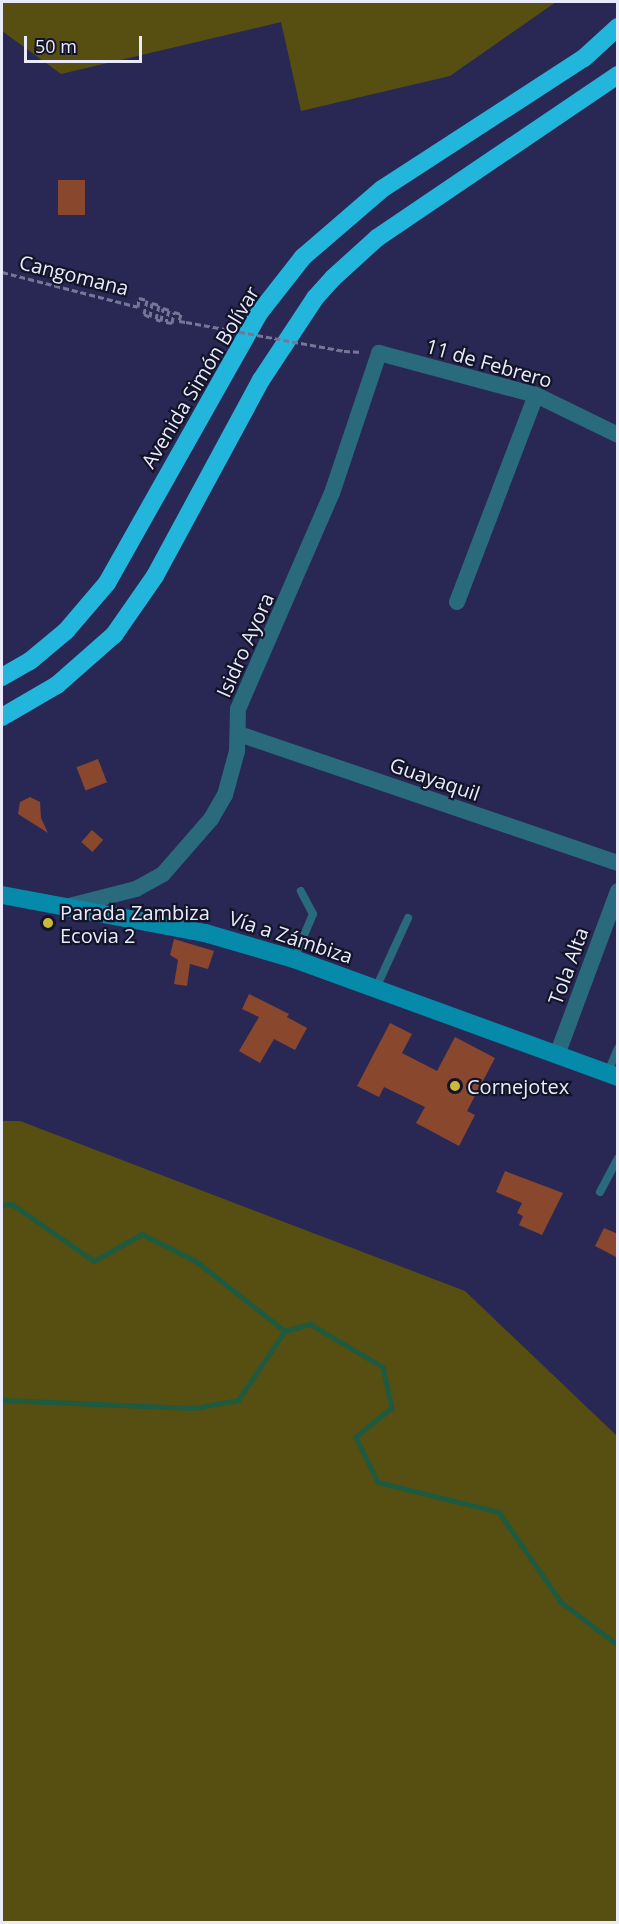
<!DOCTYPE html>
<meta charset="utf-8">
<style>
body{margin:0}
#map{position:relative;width:619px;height:1924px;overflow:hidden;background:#292854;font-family:"Open Sans",sans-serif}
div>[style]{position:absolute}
.green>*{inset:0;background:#574e11}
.stream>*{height:4.5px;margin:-2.25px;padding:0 2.25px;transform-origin:2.25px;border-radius:2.25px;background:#1d5a3f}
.building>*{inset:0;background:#89472e;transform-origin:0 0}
.path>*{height:3px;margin-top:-1.5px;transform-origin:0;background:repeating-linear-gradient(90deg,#767697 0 6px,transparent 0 9px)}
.lane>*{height:8px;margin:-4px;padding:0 4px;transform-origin:4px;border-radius:4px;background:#2a6a7d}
.street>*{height:16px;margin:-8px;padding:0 8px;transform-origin:8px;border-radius:8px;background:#2a6a7d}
.secondary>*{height:18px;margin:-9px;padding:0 9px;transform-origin:9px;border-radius:9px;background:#058aa9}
.highway>*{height:18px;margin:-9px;padding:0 9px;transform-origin:9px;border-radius:9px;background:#23b6dc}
.path-bridge>*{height:3px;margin-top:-1.5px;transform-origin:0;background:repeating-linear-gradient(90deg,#767697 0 6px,transparent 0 9px)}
.dots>*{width:16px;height:16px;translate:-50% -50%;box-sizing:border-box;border:3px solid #141428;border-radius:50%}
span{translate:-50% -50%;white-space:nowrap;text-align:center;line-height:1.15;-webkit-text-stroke:4.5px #141428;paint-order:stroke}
.street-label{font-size:20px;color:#e9ebfc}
.poi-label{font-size:20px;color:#e9ebfc}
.left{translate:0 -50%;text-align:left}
.frame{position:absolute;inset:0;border:3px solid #e9ebfc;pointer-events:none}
.scale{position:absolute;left:24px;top:36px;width:118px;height:27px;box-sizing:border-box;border:3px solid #e9ebfc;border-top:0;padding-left:8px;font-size:18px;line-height:21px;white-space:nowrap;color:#e9ebfc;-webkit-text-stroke:4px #141428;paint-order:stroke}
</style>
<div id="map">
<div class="green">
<i style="clip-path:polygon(2px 2px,556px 2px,450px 76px,301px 111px,281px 22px,61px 74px,2px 31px)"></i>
<i style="clip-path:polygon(2px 1121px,20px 1121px,465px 1291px,617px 1436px,617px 1922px,2px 1922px)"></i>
</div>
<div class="stream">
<i style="left:2px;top:1205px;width:10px;rotate:-6deg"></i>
<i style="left:12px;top:1204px;width:100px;rotate:34.8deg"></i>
<i style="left:94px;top:1261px;width:55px;rotate:-29.4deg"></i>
<i style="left:142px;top:1234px;width:60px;rotate:26.6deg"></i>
<i style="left:196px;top:1261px;width:113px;rotate:38.2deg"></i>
<i style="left:285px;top:1331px;width:26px;rotate:-16deg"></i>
<i style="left:310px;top:1324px;width:85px;rotate:30.5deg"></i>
<i style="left:383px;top:1367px;width:42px;rotate:77.6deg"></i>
<i style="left:392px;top:1408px;width:46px;rotate:141.1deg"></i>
<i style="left:356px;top:1437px;width:50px;rotate:63.9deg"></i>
<i style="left:378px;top:1482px;width:125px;rotate:13.9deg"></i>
<i style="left:499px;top:1512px;width:109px;rotate:55.4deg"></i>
<i style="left:561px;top:1602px;width:71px;rotate:37deg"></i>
<i style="left:2px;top:1400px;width:192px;rotate:2.4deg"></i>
<i style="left:194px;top:1408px;width:45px;rotate:-10.3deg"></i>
<i style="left:238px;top:1400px;width:83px;rotate:-55.7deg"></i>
</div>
<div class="building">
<i style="left:58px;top:180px;width:27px;height:35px"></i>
<i style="left:98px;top:759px;width:25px;height:23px;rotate:69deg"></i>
<i style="clip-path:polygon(30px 797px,40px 802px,41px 818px,48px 833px,18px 814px,20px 802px)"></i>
<i style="left:92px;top:830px;width:15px;height:16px;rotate:42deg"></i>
<i style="clip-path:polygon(174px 939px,214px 951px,208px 969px,190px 964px,187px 986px,174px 984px,178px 960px,170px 955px)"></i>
<i style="clip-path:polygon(249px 994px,289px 1014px,287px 1017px,307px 1028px,295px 1050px,274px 1039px,260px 1063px,239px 1051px,259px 1017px,242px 1009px)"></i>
<i style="clip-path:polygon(390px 1023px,412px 1034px,402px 1053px,437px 1071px,455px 1037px,495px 1058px,467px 1111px,475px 1115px,459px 1146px,416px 1123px,425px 1107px,384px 1087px,379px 1097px,357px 1086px)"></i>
<i style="clip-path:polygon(505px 1171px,563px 1193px,542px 1235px,519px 1225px,523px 1216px,517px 1213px,522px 1203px,496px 1192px)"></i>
<i style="clip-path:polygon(604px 1228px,618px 1234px,618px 1258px,595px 1246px)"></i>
</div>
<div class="path">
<i style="left:2px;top:272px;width:140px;rotate:14.4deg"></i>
<i style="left:138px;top:307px;width:9px;rotate:-84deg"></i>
<i style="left:139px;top:298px;width:8px;rotate:14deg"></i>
<i style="left:147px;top:300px;width:14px;rotate:102deg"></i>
<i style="left:144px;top:314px;width:7px;rotate:27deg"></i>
<i style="left:150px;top:317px;width:14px;rotate:-82deg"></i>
<i style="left:152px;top:303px;width:7px;rotate:16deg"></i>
<i style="left:159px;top:305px;width:14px;rotate:102deg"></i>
<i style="left:156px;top:319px;width:5px;rotate:22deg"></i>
<i style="left:161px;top:321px;width:13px;rotate:-81deg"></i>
<i style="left:163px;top:308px;width:6px;rotate:18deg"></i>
<i style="left:169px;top:310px;width:12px;rotate:104deg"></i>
<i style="left:166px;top:322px;width:6px;rotate:9deg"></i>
<i style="left:172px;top:323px;width:11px;rotate:-80deg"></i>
<i style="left:174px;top:312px;width:7px;rotate:16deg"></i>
<i style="left:181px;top:314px;width:7px;rotate:106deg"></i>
<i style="left:179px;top:321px;width:7px;rotate:8deg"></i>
<i style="left:344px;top:351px;width:18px;rotate:3deg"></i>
</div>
<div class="lane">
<i style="left:294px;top:959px;width:49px;rotate:-67.1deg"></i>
<i style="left:313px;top:914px;width:26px;rotate:-118deg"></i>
<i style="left:376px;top:988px;width:77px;rotate:-65.4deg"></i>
<i style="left:607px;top:1074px;width:28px;rotate:-67deg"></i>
<i style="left:600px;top:1192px;width:38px;rotate:-62deg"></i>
</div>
<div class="street">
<i style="left:457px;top:602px;width:222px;rotate:-69.1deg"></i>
<i style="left:239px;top:734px;width:400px;rotate:18.8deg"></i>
<i style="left:69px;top:906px;width:69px;rotate:-14.2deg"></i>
<i style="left:136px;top:889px;width:31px;rotate:-29deg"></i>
<i style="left:163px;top:874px;width:73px;rotate:-48.9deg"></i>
<i style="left:211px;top:819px;width:28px;rotate:-60deg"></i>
<i style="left:225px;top:795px;width:46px;rotate:-74.7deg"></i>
<i style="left:237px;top:751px;width:42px;rotate:-88.6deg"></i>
<i style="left:238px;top:709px;width:236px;rotate:-66.5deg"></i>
<i style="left:332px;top:493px;width:148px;rotate:-71.4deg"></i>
<i style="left:379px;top:353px;width:163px;rotate:15deg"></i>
<i style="left:536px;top:395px;width:91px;rotate:26deg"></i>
<i style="left:557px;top:1055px;width:175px;rotate:-69.6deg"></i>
</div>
<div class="secondary">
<i style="left:2px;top:895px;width:207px;rotate:10.6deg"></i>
<i style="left:205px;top:933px;width:93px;rotate:16.3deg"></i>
<i style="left:294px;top:959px;width:345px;rotate:20deg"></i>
</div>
<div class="highway">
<i style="left:2px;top:677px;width:32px;rotate:-30deg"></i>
<i style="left:30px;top:661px;width:47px;rotate:-39.8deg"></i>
<i style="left:66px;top:631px;width:63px;rotate:-49.5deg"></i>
<i style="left:107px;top:583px;width:311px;rotate:-60.6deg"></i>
<i style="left:260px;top:312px;width:70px;rotate:-52deg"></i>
<i style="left:303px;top:257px;width:104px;rotate:-40.7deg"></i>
<i style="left:382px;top:189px;width:241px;rotate:-33deg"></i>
<i style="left:584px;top:58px;width:46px;rotate:-42.4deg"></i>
<i style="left:2px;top:717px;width:64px;rotate:-30.2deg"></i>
<i style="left:57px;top:685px;width:76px;rotate:-41.3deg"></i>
<i style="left:114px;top:635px;width:72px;rotate:-55.2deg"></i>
<i style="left:155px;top:576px;width:223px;rotate:-61.6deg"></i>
<i style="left:261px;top:380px;width:98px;rotate:-56.6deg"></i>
<i style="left:315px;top:298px;width:27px;rotate:-48deg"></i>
<i style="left:333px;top:278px;width:59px;rotate:-42.3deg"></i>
<i style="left:377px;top:238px;width:291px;rotate:-34.1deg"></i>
</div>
<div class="path-bridge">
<i style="left:186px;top:322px;width:161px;rotate:10.4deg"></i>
</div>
<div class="dots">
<i style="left:48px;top:923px;background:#ccb939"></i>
<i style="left:455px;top:1086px;background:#ccb939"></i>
</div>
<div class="street-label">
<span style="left:74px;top:275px;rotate:14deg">Cangomana</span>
<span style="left:489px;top:363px;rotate:16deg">11 de Febrero</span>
<span style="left:200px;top:377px;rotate:-59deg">Avenida Simón Bolívar</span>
<span style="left:245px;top:645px;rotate:-66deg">Isidro Ayora</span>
<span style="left:435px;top:779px;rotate:19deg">Guayaquil</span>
<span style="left:291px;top:937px;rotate:18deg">Vía a Zámbiza</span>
<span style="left:568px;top:966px;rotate:-70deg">Tola Alta</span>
</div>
<div class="poi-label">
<span class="left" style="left:60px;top:924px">Parada Zambiza<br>Ecovia 2</span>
<span class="left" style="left:467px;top:1086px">Cornejotex</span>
</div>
<div class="frame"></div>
<div class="scale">50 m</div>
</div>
